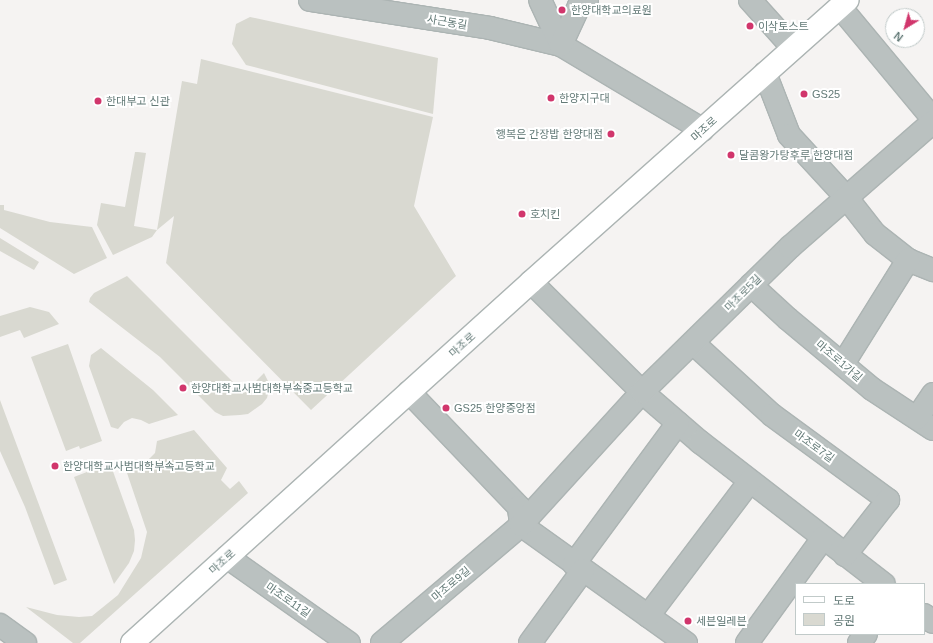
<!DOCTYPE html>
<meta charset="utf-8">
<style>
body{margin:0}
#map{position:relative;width:933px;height:643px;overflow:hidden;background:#f5f3f2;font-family:Helvetica,"Noto Sans KR",sans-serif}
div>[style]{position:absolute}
.green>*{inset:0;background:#d9d9d1}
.roads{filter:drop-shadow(1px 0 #acb4b3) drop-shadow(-1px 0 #acb4b3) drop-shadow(0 1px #acb4b3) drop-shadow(0 -1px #acb4b3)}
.minor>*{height:22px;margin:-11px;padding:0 11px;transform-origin:11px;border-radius:11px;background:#bac1c0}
.major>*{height:22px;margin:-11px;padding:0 11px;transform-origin:11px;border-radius:11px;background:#fff}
.dots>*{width:11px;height:11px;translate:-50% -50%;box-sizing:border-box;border:2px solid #fff;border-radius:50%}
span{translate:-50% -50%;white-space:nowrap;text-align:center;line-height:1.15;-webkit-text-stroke:4px #fff;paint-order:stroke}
.poi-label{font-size:11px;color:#637a77}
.left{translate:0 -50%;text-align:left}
.right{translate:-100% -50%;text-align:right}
.street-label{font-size:11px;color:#637a77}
.legend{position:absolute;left:795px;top:583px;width:130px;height:52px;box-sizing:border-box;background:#fff;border:1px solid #c1cac9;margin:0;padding:5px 7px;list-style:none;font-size:12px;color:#637a77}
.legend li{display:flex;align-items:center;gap:8px;height:20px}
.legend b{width:20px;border:1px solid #c1cac9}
.north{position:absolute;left:885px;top:8px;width:40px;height:40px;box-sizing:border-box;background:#fff;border:1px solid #c1cac9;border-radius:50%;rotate:217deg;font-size:11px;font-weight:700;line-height:16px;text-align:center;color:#637a77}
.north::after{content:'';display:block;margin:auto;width:14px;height:18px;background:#d1366c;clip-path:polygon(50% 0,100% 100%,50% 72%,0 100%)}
</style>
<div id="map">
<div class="green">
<i style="clip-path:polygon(250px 17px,438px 58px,433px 114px,246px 65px,232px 44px,236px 24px)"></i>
<i style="clip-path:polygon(201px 59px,433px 117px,414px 206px,456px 276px,311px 410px,166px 263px,174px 216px,157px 230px,152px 237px,113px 255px,97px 225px,101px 203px,125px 207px,135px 152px,138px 152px,146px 153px,134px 226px,157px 230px,182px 81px,197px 84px)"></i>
<i style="clip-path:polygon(0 205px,4px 205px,4px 210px,50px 222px,92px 227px,107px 258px,74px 274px,0 228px)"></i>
<i style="clip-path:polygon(0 238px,39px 262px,34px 270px,0 251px)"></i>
<i style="clip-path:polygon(127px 276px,244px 393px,264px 373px,270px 385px,267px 398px,262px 404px,248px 414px,240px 415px,223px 416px,215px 412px,160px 357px,89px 302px,90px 298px,94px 293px)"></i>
<i style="clip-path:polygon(30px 307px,49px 312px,59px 324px,24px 338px,20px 330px,0 337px,0 316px)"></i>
<i style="clip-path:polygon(68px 344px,102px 441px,80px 449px,79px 446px,66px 451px,31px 357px)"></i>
<i style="clip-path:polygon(101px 348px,153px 390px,178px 415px,149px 424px,141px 420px,132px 418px,124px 422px,118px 429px,111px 427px,89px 366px,91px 355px)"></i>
<i style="clip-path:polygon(0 400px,67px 580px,54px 585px,25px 507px,0 451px)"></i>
<i style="clip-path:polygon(194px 430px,227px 468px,221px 480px,230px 489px,239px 481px,248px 493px,80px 643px,73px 643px,26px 607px,57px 615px,79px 617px,92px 616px,118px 595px,141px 558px,147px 532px,126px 470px,130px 462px,143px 464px,150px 458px,155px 453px,157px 441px)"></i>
<i style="clip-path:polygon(110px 463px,134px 530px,135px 540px,134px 551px,129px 563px,114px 584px,74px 477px)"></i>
</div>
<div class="roads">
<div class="minor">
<i style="left:310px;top:0;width:182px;rotate:8.8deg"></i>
<i style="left:490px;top:28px;width:73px;rotate:13.5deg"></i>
<i style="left:561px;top:45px;width:165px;rotate:30.9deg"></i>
<i style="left:540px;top:0;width:50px;rotate:65deg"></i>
<i style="left:750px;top:0;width:64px;rotate:48.1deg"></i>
<i style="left:840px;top:7px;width:146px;rotate:50.3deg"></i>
<i style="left:561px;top:45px;width:43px;rotate:-65.2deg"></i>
<i style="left:579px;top:6px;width:10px;rotate:-37deg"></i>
<i style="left:765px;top:73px;width:66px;rotate:68.8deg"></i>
<i style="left:789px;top:135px;width:84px;rotate:47.4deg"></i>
<i style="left:846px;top:197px;width:47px;rotate:51.9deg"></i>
<i style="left:875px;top:234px;width:42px;rotate:38.2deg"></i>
<i style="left:908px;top:260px;width:27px;rotate:22deg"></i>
<i style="left:531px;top:282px;width:156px;rotate:44.7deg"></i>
<i style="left:642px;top:392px;width:77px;rotate:40.8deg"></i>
<i style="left:700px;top:442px;width:232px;rotate:37.7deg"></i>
<i style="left:751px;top:285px;width:50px;rotate:42.6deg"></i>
<i style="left:788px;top:319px;width:109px;rotate:39.8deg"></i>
<i style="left:872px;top:389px;width:73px;rotate:33.3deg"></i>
<i style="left:693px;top:343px;width:107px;rotate:42.3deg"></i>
<i style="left:772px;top:415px;width:144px;rotate:36.2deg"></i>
<i style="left:888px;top:500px;width:70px;rotate:128deg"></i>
<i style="left:843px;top:364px;width:123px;rotate:-58deg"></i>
<i style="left:409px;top:392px;width:159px;rotate:46.3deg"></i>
<i style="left:519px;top:507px;width:18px;rotate:84deg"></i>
<i style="left:521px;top:525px;width:203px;rotate:35.6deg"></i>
<i style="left:917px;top:418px;width:29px;rotate:-56deg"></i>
<i style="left:227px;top:557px;width:149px;rotate:35.2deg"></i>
<i style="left:574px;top:564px;width:175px;rotate:-53.6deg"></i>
<i style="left:924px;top:615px;width:11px;rotate:38deg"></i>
<i style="left:648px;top:616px;width:169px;rotate:-52.9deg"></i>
<i style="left:0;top:625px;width:31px;rotate:36deg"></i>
<i style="left:382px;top:643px;width:182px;rotate:-40.3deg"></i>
<i style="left:521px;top:525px;width:180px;rotate:-47.7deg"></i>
<i style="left:642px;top:392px;width:207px;rotate:-44.4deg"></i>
<i style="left:790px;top:247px;width:190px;rotate:-41.2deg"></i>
<i style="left:530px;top:643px;width:90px;rotate:-54deg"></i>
<i style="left:747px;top:643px;width:130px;rotate:-54.1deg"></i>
<i style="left:859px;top:643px;width:11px;rotate:-52deg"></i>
</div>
<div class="major">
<i style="left:132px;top:643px;width:538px;rotate:-42.14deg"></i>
<i style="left:531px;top:282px;width:424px;rotate:-41.7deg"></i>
</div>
</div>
<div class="dots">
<i style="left:562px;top:10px;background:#d1366c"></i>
<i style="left:750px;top:26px;background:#d1366c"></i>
<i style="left:804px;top:94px;background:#d1366c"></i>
<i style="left:551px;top:98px;background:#d1366c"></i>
<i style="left:98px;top:101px;background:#d1366c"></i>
<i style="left:611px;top:134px;background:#d1366c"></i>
<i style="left:731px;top:155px;background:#d1366c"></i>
<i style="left:522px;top:214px;background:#d1366c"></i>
<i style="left:183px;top:388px;background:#d1366c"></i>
<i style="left:446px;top:408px;background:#d1366c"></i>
<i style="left:55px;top:466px;background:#d1366c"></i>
<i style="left:688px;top:621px;background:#d1366c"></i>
</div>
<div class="poi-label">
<span class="left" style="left:571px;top:10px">한양대학교의료원</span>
<span class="left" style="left:758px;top:26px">이삭토스트</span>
<span class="left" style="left:812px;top:94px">GS25</span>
<span class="left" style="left:559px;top:98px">한양지구대</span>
<span class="left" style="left:106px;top:101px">한대부고 신관</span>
<span class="right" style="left:603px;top:134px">행복은 간장밥 한양대점</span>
<span class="left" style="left:739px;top:155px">달콤왕가탕후루 한양대점</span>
<span class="left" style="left:530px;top:214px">호치킨</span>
<span class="left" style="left:191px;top:388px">한양대학교사범대학부속중고등학교</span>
<span class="left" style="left:454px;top:408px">GS25 한양중앙점</span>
<span class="left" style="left:63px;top:466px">한양대학교사범대학부속고등학교</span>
<span class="left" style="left:696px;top:621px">세븐일레븐</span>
</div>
<div class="street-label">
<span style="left:447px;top:22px;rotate:9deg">사근동길</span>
<span style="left:704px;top:129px;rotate:-42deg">마조로</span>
<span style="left:743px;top:293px;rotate:-45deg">마조로5길</span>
<span style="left:462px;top:345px;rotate:-42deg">마조로</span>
<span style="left:839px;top:361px;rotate:40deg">마조로1가길</span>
<span style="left:814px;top:446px;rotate:36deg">마조로7길</span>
<span style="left:222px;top:562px;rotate:-42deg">마조로</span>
<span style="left:451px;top:584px;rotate:-40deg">마조로9길</span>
<span style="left:288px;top:600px;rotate:35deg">마조로11길</span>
</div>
<ul class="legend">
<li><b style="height:5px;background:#fff"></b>도로</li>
<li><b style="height:11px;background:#d9d9d1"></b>공원</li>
</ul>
<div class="north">N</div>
</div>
